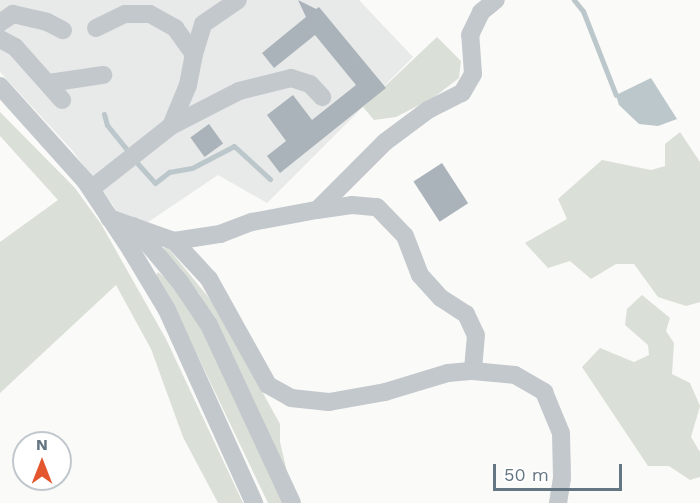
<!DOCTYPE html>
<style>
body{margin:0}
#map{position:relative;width:700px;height:503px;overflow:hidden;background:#fafaf8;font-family:"Work Sans",sans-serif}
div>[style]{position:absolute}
.built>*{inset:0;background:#e8e9e9}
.green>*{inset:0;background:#dadfd7}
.water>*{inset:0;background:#bbc7cb}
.stream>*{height:5px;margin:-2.5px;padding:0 2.5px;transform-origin:2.5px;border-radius:2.5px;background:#bbc7cb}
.building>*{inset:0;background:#aab3b9;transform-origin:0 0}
.minor>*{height:18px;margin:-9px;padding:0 9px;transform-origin:9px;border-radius:9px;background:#c3c8cc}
span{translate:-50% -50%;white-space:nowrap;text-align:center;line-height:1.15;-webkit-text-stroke:6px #fff;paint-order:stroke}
.north{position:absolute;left:12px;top:431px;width:60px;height:60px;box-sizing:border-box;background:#fff;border:2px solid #c1c8cd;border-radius:50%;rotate:0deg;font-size:16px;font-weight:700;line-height:24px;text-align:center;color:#657683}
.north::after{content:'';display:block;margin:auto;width:21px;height:27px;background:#e4572e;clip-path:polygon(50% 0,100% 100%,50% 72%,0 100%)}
.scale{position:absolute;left:493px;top:464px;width:129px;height:27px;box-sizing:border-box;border:3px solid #657683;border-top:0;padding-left:8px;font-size:18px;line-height:21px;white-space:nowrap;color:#657683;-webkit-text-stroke:4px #fff;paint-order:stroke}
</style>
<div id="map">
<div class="built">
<i style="clip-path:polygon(0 0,359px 0,413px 57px,267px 203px,218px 175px,129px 235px,113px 205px,72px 150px,0 72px)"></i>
</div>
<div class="green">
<i style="clip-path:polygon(437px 37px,461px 61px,459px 78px,433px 98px,396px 117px,374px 120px,363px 107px)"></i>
<i style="clip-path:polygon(0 112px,75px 188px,101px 224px,166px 339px,243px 503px,218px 503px,183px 437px,151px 349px,116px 285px,0 393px,0 242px,58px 200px,0 136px)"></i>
<i style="clip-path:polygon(680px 132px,700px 162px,700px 302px,686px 306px,658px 297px,634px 264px,616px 264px,591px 279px,570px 261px,548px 268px,525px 243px,567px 219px,558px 199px,602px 160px,651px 170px,665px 166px,665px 144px)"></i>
<i style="clip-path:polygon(164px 243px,214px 304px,280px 424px,280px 442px,288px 476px,200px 295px,165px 255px)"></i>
<i style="clip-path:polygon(158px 272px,178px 289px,196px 315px,283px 503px,268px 503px,181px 321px,155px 277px)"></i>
<i style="clip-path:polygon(642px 295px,670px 318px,666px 331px,674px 343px,672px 374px,690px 383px,700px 406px,691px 437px,700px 452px,700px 477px,690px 480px,669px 466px,648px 466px,582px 367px,600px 348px,634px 362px,649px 355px,648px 345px,625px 325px,627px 309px)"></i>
</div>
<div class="water">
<i style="clip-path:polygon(651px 78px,677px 119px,658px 126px,639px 124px,619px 105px,616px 95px)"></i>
</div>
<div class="stream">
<i style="left:574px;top:0;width:14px;rotate:51deg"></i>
<i style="left:583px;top:11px;width:90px;rotate:68.6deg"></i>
<i style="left:104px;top:114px;width:11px;rotate:75deg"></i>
<i style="left:107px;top:125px;width:32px;rotate:51deg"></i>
<i style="left:138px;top:164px;width:25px;rotate:48deg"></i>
<i style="left:155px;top:183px;width:18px;rotate:-38deg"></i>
<i style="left:169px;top:172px;width:23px;rotate:-10deg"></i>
<i style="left:192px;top:168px;width:47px;rotate:-27.6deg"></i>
<i style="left:234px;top:146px;width:49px;rotate:42.5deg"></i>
</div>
<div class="building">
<i style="clip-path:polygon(298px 0,316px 9px,319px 7px,386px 88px,280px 173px,267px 156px,286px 141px,267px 115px,293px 95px,312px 120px,356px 85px,315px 35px,274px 68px,262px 53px,306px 17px)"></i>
<i style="left:209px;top:124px;width:24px;height:23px;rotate:54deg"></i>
<i style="left:442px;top:163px;width:48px;height:34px;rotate:57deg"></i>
</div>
<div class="minor">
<i style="left:0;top:23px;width:16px;rotate:-35deg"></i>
<i style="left:13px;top:14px;width:35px;rotate:13deg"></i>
<i style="left:47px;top:22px;width:18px;rotate:27deg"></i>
<i style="left:96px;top:28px;width:32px;rotate:-26deg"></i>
<i style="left:125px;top:14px;width:25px"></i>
<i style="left:150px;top:14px;width:29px;rotate:29deg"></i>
<i style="left:175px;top:28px;width:32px;rotate:54deg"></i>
<i style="left:194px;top:54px;width:32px;rotate:101deg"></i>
<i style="left:188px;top:85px;width:44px;rotate:112.5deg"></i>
<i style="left:0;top:39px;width:17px;rotate:28deg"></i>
<i style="left:15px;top:47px;width:71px;rotate:48.4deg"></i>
<i style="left:194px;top:54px;width:31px;rotate:-73deg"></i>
<i style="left:203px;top:24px;width:42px;rotate:-34.4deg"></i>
<i style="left:49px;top:83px;width:55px;rotate:-8.4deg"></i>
<i style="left:0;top:86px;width:129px;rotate:48.1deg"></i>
<i style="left:86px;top:182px;width:82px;rotate:56.5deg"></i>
<i style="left:131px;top:250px;width:70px;rotate:59deg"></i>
<i style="left:167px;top:310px;width:212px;rotate:65.7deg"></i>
<i style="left:91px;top:189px;width:102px;rotate:-38.2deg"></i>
<i style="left:171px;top:126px;width:76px;rotate:-27.2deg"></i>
<i style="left:239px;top:91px;width:54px;rotate:-14deg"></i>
<i style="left:291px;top:78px;width:20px;rotate:18deg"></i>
<i style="left:310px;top:84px;width:18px;rotate:47deg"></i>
<i style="left:317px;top:210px;width:96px;rotate:-45deg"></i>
<i style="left:385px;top:142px;width:54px;rotate:-36.7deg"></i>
<i style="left:428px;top:110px;width:38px;rotate:-27deg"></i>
<i style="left:462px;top:93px;width:22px;rotate:-60deg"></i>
<i style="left:473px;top:74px;width:39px;rotate:-94deg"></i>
<i style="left:470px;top:35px;width:25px;rotate:-64deg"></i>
<i style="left:481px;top:12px;width:19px;rotate:-39deg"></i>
<i style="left:109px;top:218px;width:69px;rotate:19.5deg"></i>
<i style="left:174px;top:241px;width:47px;rotate:-8.7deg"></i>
<i style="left:220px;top:234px;width:34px;rotate:-21deg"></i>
<i style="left:252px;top:222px;width:66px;rotate:-10.5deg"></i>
<i style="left:317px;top:210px;width:35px;rotate:-8deg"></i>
<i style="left:352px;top:205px;width:25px;rotate:5deg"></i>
<i style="left:377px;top:207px;width:40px;rotate:46deg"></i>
<i style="left:405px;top:236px;width:42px;rotate:69deg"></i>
<i style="left:420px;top:275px;width:31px;rotate:48deg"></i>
<i style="left:441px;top:298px;width:30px;rotate:33deg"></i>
<i style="left:466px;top:314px;width:23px;rotate:65deg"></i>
<i style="left:476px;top:335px;width:36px;rotate:95deg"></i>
<i style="left:133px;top:226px;width:73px;rotate:50deg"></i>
<i style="left:180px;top:282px;width:52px;rotate:56deg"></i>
<i style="left:209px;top:325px;width:196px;rotate:65deg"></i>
<i style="left:174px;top:241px;width:52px;rotate:47.4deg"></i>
<i style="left:209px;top:279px;width:121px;rotate:60.9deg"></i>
<i style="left:268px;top:385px;width:26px;rotate:29deg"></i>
<i style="left:291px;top:398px;width:38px;rotate:6deg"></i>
<i style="left:329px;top:402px;width:57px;rotate:-10.1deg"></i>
<i style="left:385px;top:392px;width:66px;rotate:-16.8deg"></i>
<i style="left:448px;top:373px;width:25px;rotate:-5deg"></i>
<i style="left:473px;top:371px;width:42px;rotate:5.4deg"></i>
<i style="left:515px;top:375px;width:34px;rotate:30deg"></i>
<i style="left:544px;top:392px;width:44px;rotate:67.5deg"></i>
<i style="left:561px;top:433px;width:45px;rotate:88.7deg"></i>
<i style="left:562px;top:478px;width:25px;rotate:99deg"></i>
</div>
<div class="north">N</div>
<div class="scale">50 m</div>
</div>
